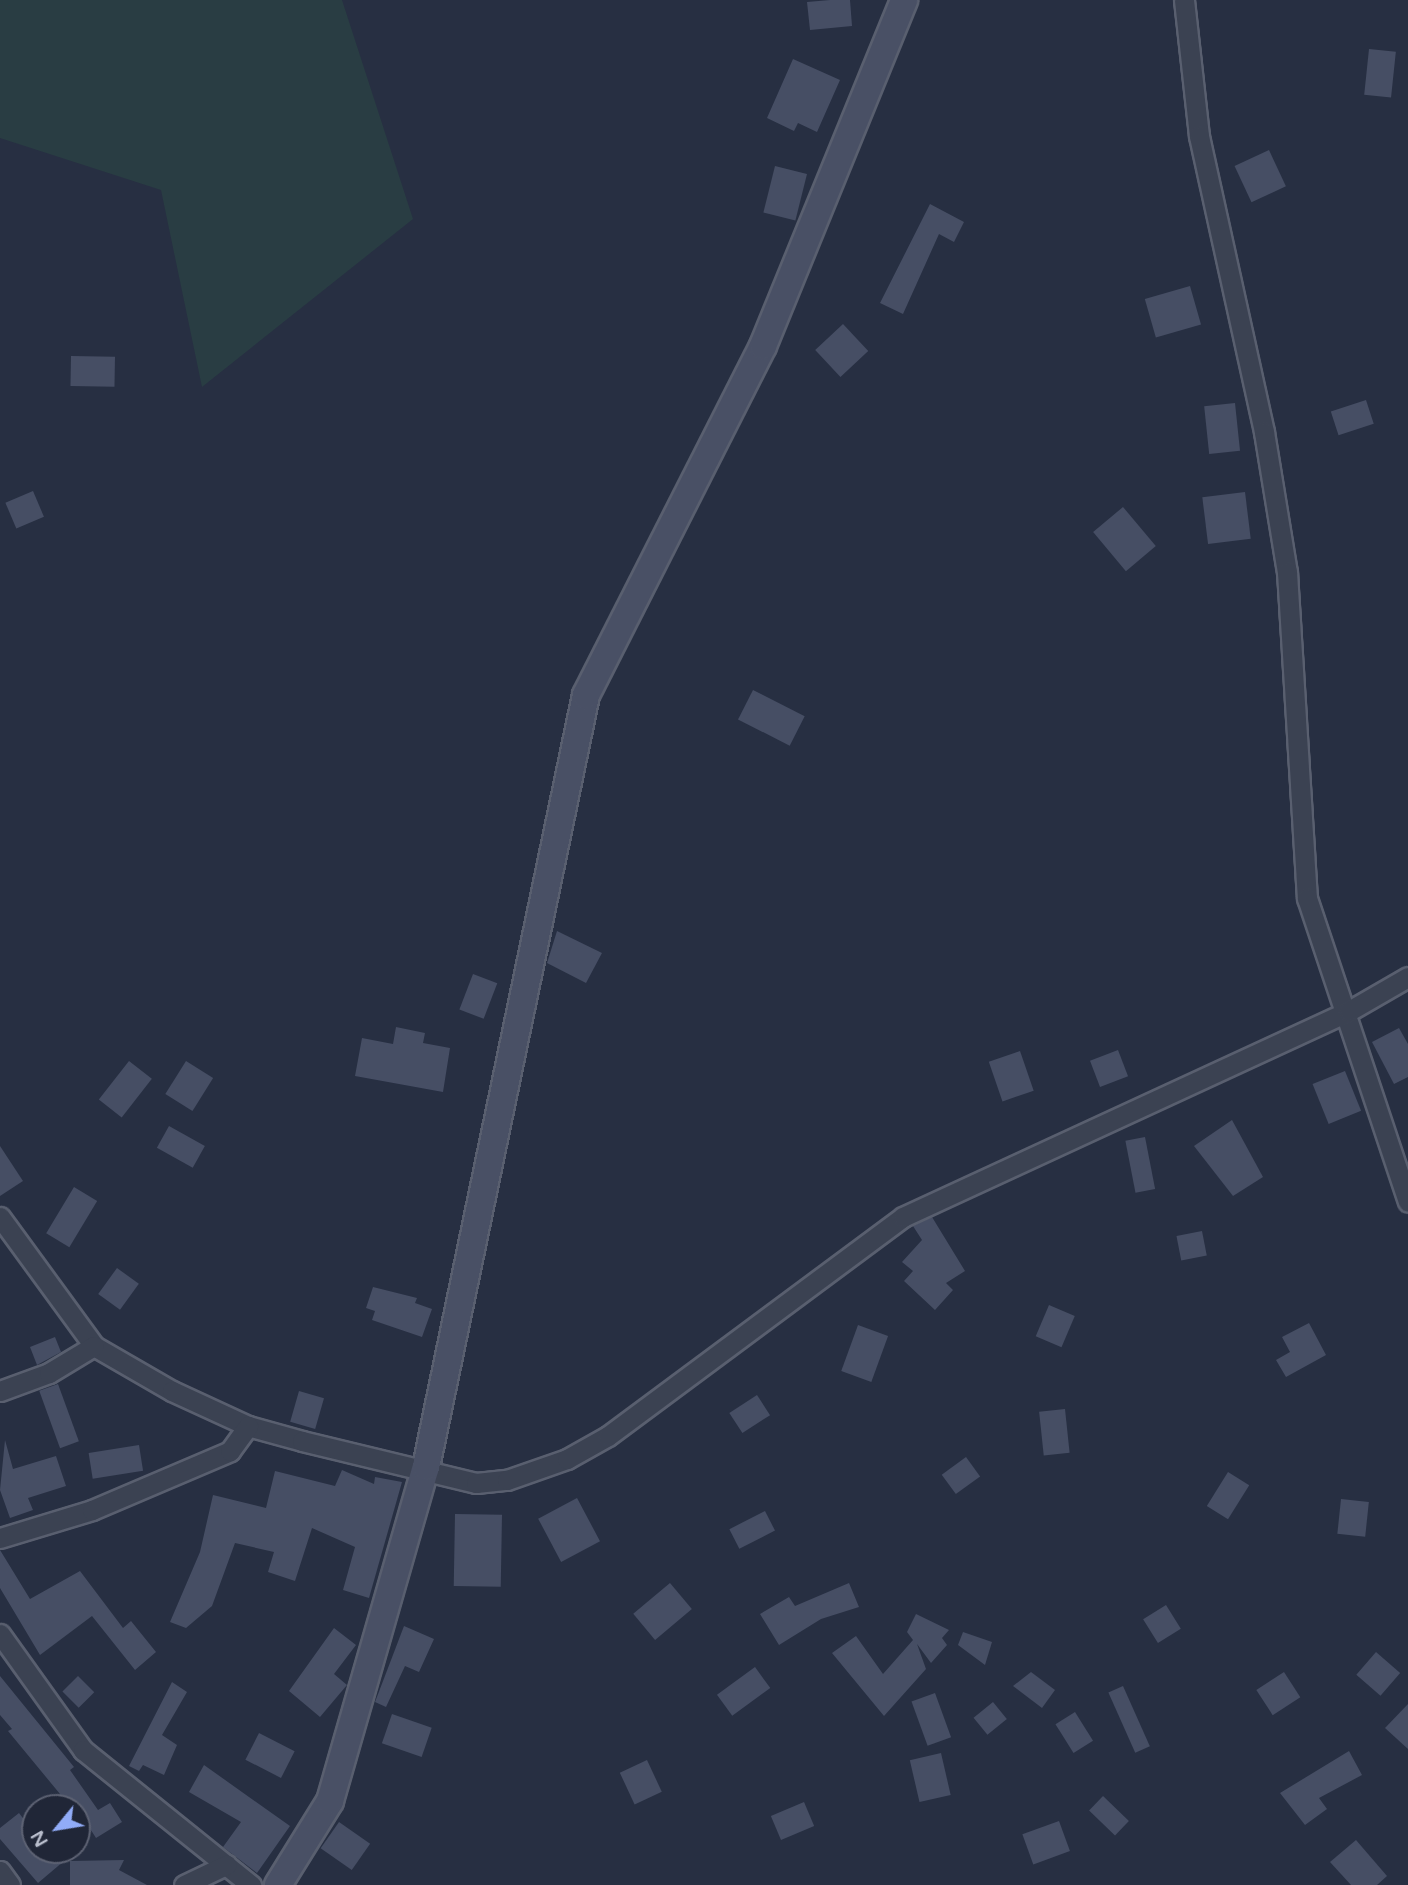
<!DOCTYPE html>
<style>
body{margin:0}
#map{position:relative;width:1408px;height:1885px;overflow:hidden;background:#272f42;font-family:"Varela Round",sans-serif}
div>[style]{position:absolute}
.green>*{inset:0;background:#293d43}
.building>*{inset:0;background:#464e64;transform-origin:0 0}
.roads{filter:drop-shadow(2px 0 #595f6f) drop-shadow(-2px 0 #595f6f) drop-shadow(0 2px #595f6f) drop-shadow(0 -2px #595f6f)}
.street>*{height:19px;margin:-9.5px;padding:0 9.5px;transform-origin:9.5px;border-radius:9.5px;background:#3b4252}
.secondary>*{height:26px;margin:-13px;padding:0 13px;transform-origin:13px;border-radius:13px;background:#495065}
span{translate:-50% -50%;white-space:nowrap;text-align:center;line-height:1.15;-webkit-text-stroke:6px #202637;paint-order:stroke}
.north{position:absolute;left:21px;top:1794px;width:70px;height:70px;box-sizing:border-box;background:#202637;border:2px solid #5d6273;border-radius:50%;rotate:240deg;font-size:19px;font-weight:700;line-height:28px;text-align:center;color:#b8bdcc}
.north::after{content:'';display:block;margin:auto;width:24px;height:32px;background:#91acf8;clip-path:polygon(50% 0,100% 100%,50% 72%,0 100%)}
</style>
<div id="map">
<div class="green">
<i style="clip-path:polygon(0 0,342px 0,413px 219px,202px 387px,161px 190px,0 138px)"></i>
</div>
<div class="building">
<i style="clip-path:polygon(830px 0,850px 0,852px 26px,810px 30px,807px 2px)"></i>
<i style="left:1369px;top:49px;width:27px;height:46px;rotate:6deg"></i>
<i style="clip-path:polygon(793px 59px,840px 80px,817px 132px,798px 123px,794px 131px,767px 118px)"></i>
<i style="left:1269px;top:150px;width:40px;height:38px;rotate:65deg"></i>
<i style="left:775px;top:166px;width:33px;height:48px;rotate:14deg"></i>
<i style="clip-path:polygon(930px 204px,964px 222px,954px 242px,939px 234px,903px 314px,880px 303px)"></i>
<i style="left:1190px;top:286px;width:40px;height:47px;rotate:74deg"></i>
<i style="left:843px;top:324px;width:37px;height:38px;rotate:47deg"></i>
<i style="left:71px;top:356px;width:44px;height:30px;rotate:1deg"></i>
<i style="left:1366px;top:400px;width:25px;height:37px;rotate:72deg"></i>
<i style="left:1235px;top:403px;width:48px;height:31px;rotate:84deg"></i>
<i style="left:33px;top:491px;width:28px;height:30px;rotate:67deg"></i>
<i style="left:1245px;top:492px;width:47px;height:43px;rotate:83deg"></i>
<i style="left:1123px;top:507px;width:51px;height:39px;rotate:50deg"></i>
<i style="left:753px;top:690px;width:58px;height:33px;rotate:27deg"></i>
<i style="clip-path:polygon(557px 931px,602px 953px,586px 983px,547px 963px)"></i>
<i style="left:473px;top:974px;width:26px;height:38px;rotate:21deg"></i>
<i style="clip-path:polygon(396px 1027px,425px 1033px,423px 1043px,450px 1048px,443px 1092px,355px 1076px,362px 1038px,393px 1044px)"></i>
<i style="clip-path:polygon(1399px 1028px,1408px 1044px,1408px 1077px,1394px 1084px,1372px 1042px)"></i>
<i style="left:1118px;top:1050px;width:28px;height:30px;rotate:69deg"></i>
<i style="left:1020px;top:1051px;width:42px;height:33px;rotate:71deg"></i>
<i style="left:129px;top:1061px;width:29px;height:49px;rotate:38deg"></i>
<i style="left:186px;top:1061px;width:32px;height:39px;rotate:32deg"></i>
<i style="left:1345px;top:1071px;width:43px;height:35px;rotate:68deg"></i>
<i style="clip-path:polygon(1232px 1120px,1263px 1177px,1233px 1196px,1194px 1146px)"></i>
<i style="left:169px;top:1126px;width:41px;height:25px;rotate:29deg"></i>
<i style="left:1145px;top:1137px;width:53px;height:20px;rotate:79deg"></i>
<i style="clip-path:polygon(0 1146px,23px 1181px,0 1196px)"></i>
<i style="left:74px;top:1187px;width:27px;height:54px;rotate:31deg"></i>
<i style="clip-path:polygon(932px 1217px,965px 1271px,946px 1283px,953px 1290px,935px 1310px,904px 1281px,913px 1271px,902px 1262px,922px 1240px,913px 1226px)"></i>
<i style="left:1202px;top:1231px;width:25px;height:26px;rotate:79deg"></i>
<i style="left:117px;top:1268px;width:27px;height:32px;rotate:36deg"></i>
<i style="clip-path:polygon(373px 1287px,417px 1298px,415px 1303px,432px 1309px,422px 1337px,372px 1320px,375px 1311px,366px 1308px)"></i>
<i style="left:1049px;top:1305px;width:28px;height:34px;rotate:23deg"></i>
<i style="clip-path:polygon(1309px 1323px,1326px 1355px,1286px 1377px,1276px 1360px,1290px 1352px,1282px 1337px)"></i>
<i style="left:858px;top:1325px;width:32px;height:49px;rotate:20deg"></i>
<i style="clip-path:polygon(55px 1337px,61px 1352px,37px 1365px,30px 1347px)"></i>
<i style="left:58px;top:1384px;width:61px;height:20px;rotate:70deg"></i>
<i style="left:299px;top:1391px;width:26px;height:32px;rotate:16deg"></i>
<i style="left:757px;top:1395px;width:24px;height:33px;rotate:57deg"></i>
<i style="left:1065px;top:1409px;width:44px;height:26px;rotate:84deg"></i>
<i style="clip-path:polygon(5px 1440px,13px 1469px,56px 1456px,66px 1486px,28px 1498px,33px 1510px,10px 1518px,0 1490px)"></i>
<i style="left:139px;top:1445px;width:26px;height:51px;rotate:81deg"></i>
<i style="left:966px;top:1457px;width:24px;height:30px;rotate:54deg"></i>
<i style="clip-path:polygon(342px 1470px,374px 1484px,375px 1477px,402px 1482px,369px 1598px,343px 1590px,355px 1547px,312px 1528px,295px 1581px,268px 1572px,274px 1552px,235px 1543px,212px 1606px,186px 1628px,170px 1622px,200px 1552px,213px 1495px,266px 1508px,275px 1471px,335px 1486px)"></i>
<i style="left:1228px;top:1472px;width:25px;height:40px;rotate:32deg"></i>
<i style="left:577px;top:1498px;width:49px;height:44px;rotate:62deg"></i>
<i style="left:1341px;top:1499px;width:28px;height:35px;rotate:6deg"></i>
<i style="left:765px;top:1511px;width:22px;height:40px;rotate:63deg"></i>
<i style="left:455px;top:1514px;width:47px;height:72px;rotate:1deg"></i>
<i style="clip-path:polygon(0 1550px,30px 1599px,80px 1571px,123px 1628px,131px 1621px,156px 1652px,135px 1670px,92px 1616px,40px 1655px,0 1588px)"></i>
<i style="left:670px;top:1583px;width:34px;height:48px;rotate:50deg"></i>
<i style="clip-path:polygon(849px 1583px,859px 1607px,821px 1619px,779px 1645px,760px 1614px,789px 1597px,795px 1606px)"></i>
<i style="left:1166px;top:1605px;width:28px;height:27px;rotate:58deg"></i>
<i style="clip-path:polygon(916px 1614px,949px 1630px,942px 1638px,947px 1645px,931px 1663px,917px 1644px,926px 1669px,884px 1716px,832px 1653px,856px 1636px,883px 1674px,913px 1640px,907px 1632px)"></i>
<i style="clip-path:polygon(404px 1626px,434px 1639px,419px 1672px,405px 1666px,386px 1707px,375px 1702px)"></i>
<i style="clip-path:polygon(334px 1628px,356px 1645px,334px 1674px,347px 1685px,320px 1717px,289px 1691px)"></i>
<i style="clip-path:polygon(963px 1632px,992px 1642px,985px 1665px,958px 1645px)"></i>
<i style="left:1376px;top:1652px;width:32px;height:30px;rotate:41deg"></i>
<i style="left:755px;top:1667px;width:26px;height:47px;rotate:54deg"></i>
<i style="clip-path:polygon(1031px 1672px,1055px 1690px,1042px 1708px,1013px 1686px)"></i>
<i style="left:1284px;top:1672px;width:30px;height:33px;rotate:57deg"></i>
<i style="clip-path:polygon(0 1676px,74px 1767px,70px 1770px,98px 1810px,110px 1803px,122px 1822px,96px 1838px,77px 1808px,40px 1808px,60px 1794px,8px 1731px,12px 1729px,0 1715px)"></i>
<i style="left:78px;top:1676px;width:23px;height:22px;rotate:45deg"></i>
<i style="clip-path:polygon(172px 1682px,187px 1692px,162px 1735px,177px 1745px,164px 1775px,143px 1765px,139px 1771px,129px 1766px)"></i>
<i style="left:1123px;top:1686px;width:66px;height:16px;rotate:66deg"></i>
<i style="left:935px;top:1693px;width:47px;height:25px;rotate:70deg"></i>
<i style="left:993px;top:1702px;width:22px;height:25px;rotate:51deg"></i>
<i style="clip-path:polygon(1408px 1704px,1408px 1749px,1385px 1728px)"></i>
<i style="left:1075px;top:1712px;width:34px;height:23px;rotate:58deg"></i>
<i style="left:392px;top:1714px;width:42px;height:31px;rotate:19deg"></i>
<i style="left:259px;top:1733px;width:40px;height:30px;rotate:27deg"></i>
<i style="clip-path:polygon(1349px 1751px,1362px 1775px,1319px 1798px,1327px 1809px,1305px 1825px,1280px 1793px)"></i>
<i style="left:941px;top:1753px;width:43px;height:32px;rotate:77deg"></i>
<i style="left:647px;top:1760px;width:35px;height:30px;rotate:65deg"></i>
<i style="clip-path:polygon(204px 1765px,290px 1826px,257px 1873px,223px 1847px,241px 1822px,189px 1792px)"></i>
<i style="left:1103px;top:1796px;width:36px;height:20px;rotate:44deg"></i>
<i style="left:804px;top:1802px;width:26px;height:36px;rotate:67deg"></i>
<i style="clip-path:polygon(19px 1813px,35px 1834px,35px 1850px,77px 1850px,38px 1883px,0 1839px,0 1828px)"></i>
<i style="left:1059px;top:1821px;width:32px;height:39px;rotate:70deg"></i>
<i style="left:339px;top:1822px;width:38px;height:32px;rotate:35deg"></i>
<i style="clip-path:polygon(1356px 1840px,1387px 1876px,1377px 1885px,1351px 1885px,1330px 1862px)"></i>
<i style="clip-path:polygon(124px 1860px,119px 1870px,147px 1885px,70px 1885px,70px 1861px)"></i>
</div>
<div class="roads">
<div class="street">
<i style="left:1184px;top:0;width:137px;rotate:83.7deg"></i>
<i style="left:1199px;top:136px;width:303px;rotate:77.6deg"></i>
<i style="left:1264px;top:432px;width:142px;rotate:80.7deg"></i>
<i style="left:1287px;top:572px;width:327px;rotate:86.5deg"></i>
<i style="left:1307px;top:898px;width:320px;rotate:71.6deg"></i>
<i style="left:0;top:1217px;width:160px;rotate:53.9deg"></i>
<i style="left:94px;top:1346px;width:90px;rotate:30deg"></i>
<i style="left:172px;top:1391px;width:84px;rotate:24.7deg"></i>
<i style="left:248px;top:1426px;width:56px;rotate:15.5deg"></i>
<i style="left:302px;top:1441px;width:179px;rotate:13.6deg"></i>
<i style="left:476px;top:1483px;width:31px;rotate:-6deg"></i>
<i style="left:507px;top:1480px;width:64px;rotate:-19.3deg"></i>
<i style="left:567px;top:1459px;width:47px;rotate:-29.3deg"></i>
<i style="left:608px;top:1436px;width:367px;rotate:-36.6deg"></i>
<i style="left:903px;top:1217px;width:491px;rotate:-24.8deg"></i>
<i style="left:1349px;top:1011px;width:68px;rotate:-30deg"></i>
<i style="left:0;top:1391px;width:52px;rotate:-20.2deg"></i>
<i style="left:49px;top:1373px;width:52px;rotate:-31deg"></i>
<i style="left:0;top:1538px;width:96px;rotate:-16.9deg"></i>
<i style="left:92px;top:1510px;width:150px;rotate:-23.1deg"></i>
<i style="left:230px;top:1451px;width:31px;rotate:-54deg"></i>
<i style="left:0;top:1634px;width:143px;rotate:54.4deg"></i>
<i style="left:83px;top:1750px;width:216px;rotate:38.8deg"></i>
<i style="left:0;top:1871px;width:17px;rotate:54deg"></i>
<i style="left:184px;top:1885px;width:47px;rotate:-25.5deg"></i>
</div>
<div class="secondary">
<i style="left:278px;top:1885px;width:99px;rotate:-58.2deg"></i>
<i style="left:330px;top:1801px;width:348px;rotate:-74deg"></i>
<i style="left:426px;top:1467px;width:788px;rotate:-78.29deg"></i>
<i style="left:586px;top:695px;width:391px;rotate:-63.1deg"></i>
<i style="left:763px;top:346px;width:374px;rotate:-67.8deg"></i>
</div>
</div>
<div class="north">N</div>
</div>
